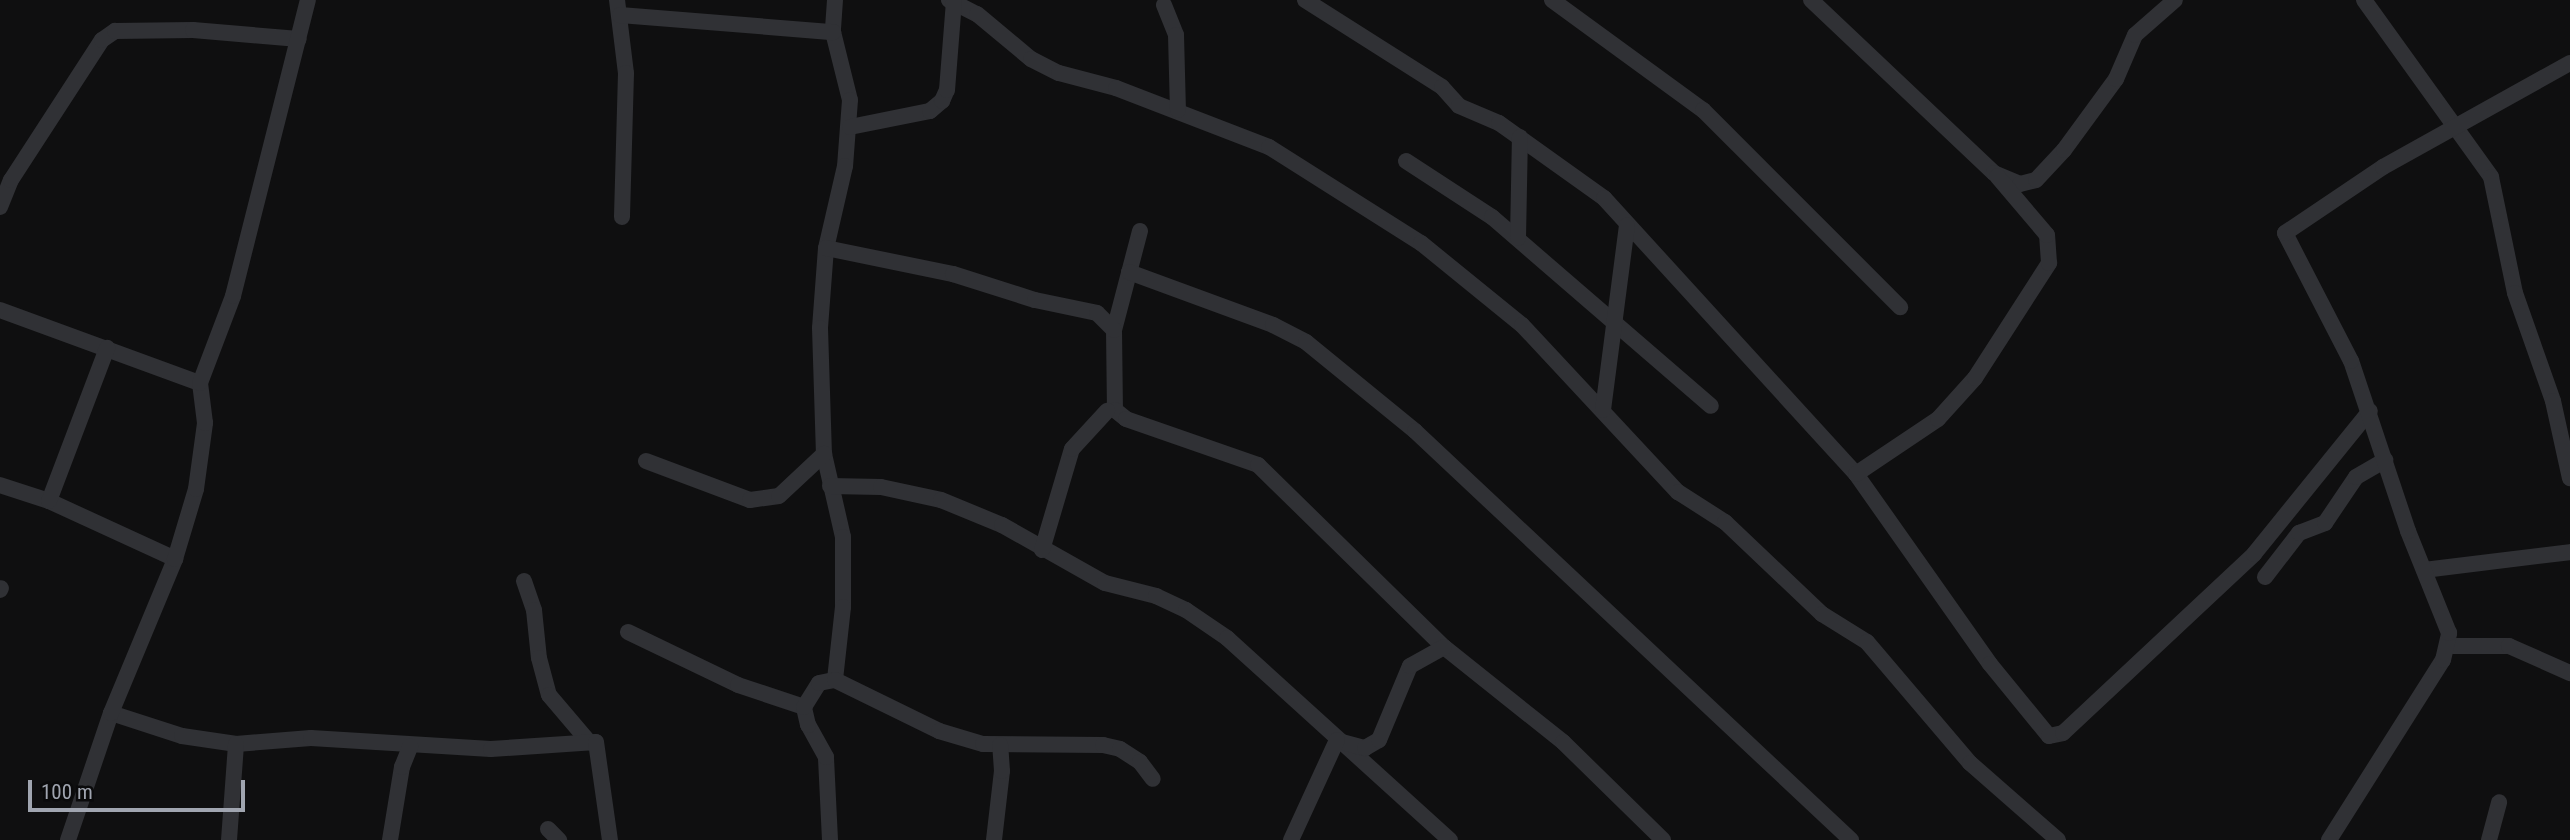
<!DOCTYPE html>
<style>
body{margin:0}
#map{position:relative;width:2570px;height:840px;overflow:hidden;background:#0f0f10;font-family:"Roboto Condensed",sans-serif}
div>[style]{position:absolute}
.minor>*{height:16px;margin:-8px;padding:0 8px;transform-origin:8px;border-radius:8px;background:#303135}
span{translate:-50% -50%;white-space:nowrap;text-align:center;line-height:1.15;-webkit-text-stroke:5px #0a0a0b;paint-order:stroke}
.scale{position:absolute;left:28px;top:780px;width:217px;height:32px;box-sizing:border-box;border:4px solid #a0a5b0;border-top:0;padding-left:9px;font-size:21px;line-height:24px;white-space:nowrap;color:#a0a5b0;-webkit-text-stroke:5px #0a0a0b;paint-order:stroke}
</style>
<div id="map">
<div class="minor">
<i style="left:617px;top:0;width:74px;rotate:83deg"></i>
<i style="left:626px;top:73px;width:144px;rotate:91.6deg"></i>
<i style="left:835px;top:0;width:32px;rotate:94deg"></i>
<i style="left:833px;top:32px;width:70px;rotate:76deg"></i>
<i style="left:850px;top:100px;width:66px;rotate:94.3deg"></i>
<i style="left:845px;top:166px;width:84px;rotate:103deg"></i>
<i style="left:826px;top:248px;width:80px;rotate:94.3deg"></i>
<i style="left:820px;top:328px;width:126px;rotate:88.2deg"></i>
<i style="left:824px;top:454px;width:85px;rotate:77.1deg"></i>
<i style="left:843px;top:537px;width:70px;rotate:90deg"></i>
<i style="left:843px;top:607px;width:73px;rotate:96.3deg"></i>
<i style="left:949px;top:0;width:31px;rotate:27deg"></i>
<i style="left:977px;top:14px;width:70px;rotate:39.8deg"></i>
<i style="left:1031px;top:59px;width:31px;rotate:27deg"></i>
<i style="left:1059px;top:73px;width:59px;rotate:14.7deg"></i>
<i style="left:1116px;top:88px;width:164px;rotate:21.1deg"></i>
<i style="left:1269px;top:147px;width:180px;rotate:32.3deg"></i>
<i style="left:1421px;top:243px;width:130px;rotate:39.1deg"></i>
<i style="left:1522px;top:325px;width:229px;rotate:47deg"></i>
<i style="left:1678px;top:492px;width:56px;rotate:32.6deg"></i>
<i style="left:1725px;top:522px;width:134px;rotate:43.5deg"></i>
<i style="left:1822px;top:614px;width:53px;rotate:31.9deg"></i>
<i style="left:1867px;top:642px;width:159px;rotate:49.6deg"></i>
<i style="left:1970px;top:763px;width:117px;rotate:41.2deg"></i>
<i style="left:1305px;top:0;width:162px;rotate:32.4deg"></i>
<i style="left:1442px;top:87px;width:25px;rotate:48deg"></i>
<i style="left:1459px;top:106px;width:43px;rotate:23deg"></i>
<i style="left:1499px;top:123px;width:129px;rotate:35.5deg"></i>
<i style="left:1604px;top:198px;width:374px;rotate:47.6deg"></i>
<i style="left:1856px;top:474px;width:232px;rotate:54.8deg"></i>
<i style="left:1990px;top:664px;width:93px;rotate:50.7deg"></i>
<i style="left:2049px;top:736px;width:14px;rotate:-12deg"></i>
<i style="left:2063px;top:733px;width:262px;rotate:-43.1deg"></i>
<i style="left:2254px;top:554px;width:184px;rotate:-51deg"></i>
<i style="left:1552px;top:0;width:187px;rotate:36.1deg"></i>
<i style="left:1703px;top:110px;width:279px;rotate:45deg"></i>
<i style="left:1811px;top:0;width:252px;rotate:43.4deg"></i>
<i style="left:1994px;top:173px;width:28px;rotate:23deg"></i>
<i style="left:2020px;top:184px;width:16px;rotate:-14deg"></i>
<i style="left:2036px;top:180px;width:41px;rotate:-47deg"></i>
<i style="left:2064px;top:150px;width:88px;rotate:-53.8deg"></i>
<i style="left:2116px;top:79px;width:48px;rotate:-66.6deg"></i>
<i style="left:2135px;top:35px;width:53px;rotate:-41.2deg"></i>
<i style="left:2364px;top:0;width:218px;rotate:54.3deg"></i>
<i style="left:2491px;top:177px;width:118px;rotate:78.3deg"></i>
<i style="left:2515px;top:293px;width:114px;rotate:70.6deg"></i>
<i style="left:2553px;top:401px;width:79px;rotate:77.6deg"></i>
<i style="left:1164px;top:5px;width:32px;rotate:68deg"></i>
<i style="left:1176px;top:35px;width:75px;rotate:88.5deg"></i>
<i style="left:620px;top:15px;width:214px;rotate:4.6deg"></i>
<i style="left:850px;top:127px;width:82px;rotate:-11.3deg"></i>
<i style="left:930px;top:111px;width:16px;rotate:-40deg"></i>
<i style="left:942px;top:101px;width:12px;rotate:-66deg"></i>
<i style="left:947px;top:90px;width:88px;rotate:-85.5deg"></i>
<i style="left:1406px;top:161px;width:103px;rotate:33.1deg"></i>
<i style="left:1492px;top:217px;width:289px;rotate:40.8deg"></i>
<i style="left:0;top:207px;width:29px;rotate:-68deg"></i>
<i style="left:11px;top:180px;width:167px;rotate:-57deg"></i>
<i style="left:102px;top:40px;width:16px;rotate:-35deg"></i>
<i style="left:115px;top:31px;width:78px;rotate:-0.7deg"></i>
<i style="left:193px;top:30px;width:106px;rotate:4.9deg"></i>
<i style="left:1140px;top:231px;width:102px;rotate:104.7deg"></i>
<i style="left:1114px;top:330px;width:80px;rotate:89.3deg"></i>
<i style="left:1115px;top:410px;width:14px;rotate:39deg"></i>
<i style="left:1126px;top:419px;width:140px;rotate:19.2deg"></i>
<i style="left:1258px;top:465px;width:260px;rotate:44.4deg"></i>
<i style="left:1444px;top:647px;width:152px;rotate:38.6deg"></i>
<i style="left:1563px;top:742px;width:140px;rotate:44.4deg"></i>
<i style="left:1518px;top:238px;width:101px;rotate:-88.9deg"></i>
<i style="left:826px;top:248px;width:130px;rotate:11.6deg"></i>
<i style="left:953px;top:274px;width:86px;rotate:17.6deg"></i>
<i style="left:1035px;top:300px;width:63px;rotate:11.8deg"></i>
<i style="left:1097px;top:313px;width:24px;rotate:45deg"></i>
<i style="left:1129px;top:272px;width:153px;rotate:20.2deg"></i>
<i style="left:1273px;top:325px;width:37px;rotate:27deg"></i>
<i style="left:1306px;top:342px;width:141px;rotate:39.2deg"></i>
<i style="left:1415px;top:431px;width:598px;rotate:43.17deg"></i>
<i style="left:0;top:310px;width:213px;rotate:20.1deg"></i>
<i style="left:1603px;top:410px;width:186px;rotate:-82.6deg"></i>
<i style="left:646px;top:461px;width:111px;rotate:20.6deg"></i>
<i style="left:750px;top:500px;width:29px;rotate:-8deg"></i>
<i style="left:779px;top:496px;width:62px;rotate:-43deg"></i>
<i style="left:1856px;top:474px;width:99px;rotate:-33.9deg"></i>
<i style="left:1938px;top:419px;width:55px;rotate:-47.9deg"></i>
<i style="left:1975px;top:378px;width:137px;rotate:-57.2deg"></i>
<i style="left:2049px;top:263px;width:28px;rotate:-94deg"></i>
<i style="left:2047px;top:235px;width:77px;rotate:-130.3deg"></i>
<i style="left:0;top:485px;width:52px;rotate:18.1deg"></i>
<i style="left:49px;top:501px;width:139px;rotate:24.7deg"></i>
<i style="left:830px;top:486px;width:51px;rotate:1.1deg"></i>
<i style="left:881px;top:487px;width:61px;rotate:12.2deg"></i>
<i style="left:941px;top:500px;width:66px;rotate:22.3deg"></i>
<i style="left:1002px;top:525px;width:118px;rotate:29.4deg"></i>
<i style="left:1105px;top:583px;width:53px;rotate:14.3deg"></i>
<i style="left:1156px;top:596px;width:33px;rotate:25deg"></i>
<i style="left:1186px;top:610px;width:50px;rotate:34.3deg"></i>
<i style="left:1227px;top:638px;width:301px;rotate:42.2deg"></i>
<i style="left:49px;top:501px;width:164px;rotate:-69.2deg"></i>
<i style="left:1042px;top:550px;width:105px;rotate:-73.5deg"></i>
<i style="left:1072px;top:449px;width:52px;rotate:-47.4deg"></i>
<i style="left:2424px;top:570px;width:147px;rotate:-7deg"></i>
<i style="left:2265px;top:577px;width:56px;rotate:-52.3deg"></i>
<i style="left:2299px;top:533px;width:28px;rotate:-21deg"></i>
<i style="left:2325px;top:523px;width:55px;rotate:-56deg"></i>
<i style="left:2356px;top:477px;width:34px;rotate:-30deg"></i>
<i style="left:524px;top:581px;width:31px;rotate:71deg"></i>
<i style="left:534px;top:610px;width:48px;rotate:84.1deg"></i>
<i style="left:539px;top:658px;width:38px;rotate:75deg"></i>
<i style="left:549px;top:695px;width:62px;rotate:49.6deg"></i>
<i style="left:0;top:590px;width:2px;rotate:-63deg"></i>
<i style="left:628px;top:632px;width:122px;rotate:25.7deg"></i>
<i style="left:738px;top:685px;width:70px;rotate:18.4deg"></i>
<i style="left:2448px;top:646px;width:61px"></i>
<i style="left:2509px;top:646px;width:67px;rotate:23.9deg"></i>
<i style="left:111px;top:713px;width:75px;rotate:17.9deg"></i>
<i style="left:182px;top:736px;width:55px;rotate:8.4deg"></i>
<i style="left:236px;top:744px;width:75px;rotate:-4.6deg"></i>
<i style="left:311px;top:738px;width:180px;rotate:3.5deg"></i>
<i style="left:491px;top:749px;width:105px;rotate:-3.8deg"></i>
<i style="left:596px;top:742px;width:99px;rotate:81.9deg"></i>
<i style="left:1342px;top:742px;width:24px;rotate:15deg"></i>
<i style="left:1365px;top:748px;width:16px;rotate:-30deg"></i>
<i style="left:1379px;top:740px;width:80px;rotate:-67.3deg"></i>
<i style="left:1410px;top:666px;width:39px;rotate:-29deg"></i>
<i style="left:548px;top:829px;width:16px;rotate:45deg"></i>
<i style="left:68px;top:840px;width:134px;rotate:-71.3deg"></i>
<i style="left:111px;top:713px;width:167px;rotate:-67.4deg"></i>
<i style="left:175px;top:559px;width:73px;rotate:-73.3deg"></i>
<i style="left:196px;top:489px;width:67px;rotate:-82.2deg"></i>
<i style="left:205px;top:423px;width:40px;rotate:-97.1deg"></i>
<i style="left:200px;top:383px;width:93px;rotate:-69.2deg"></i>
<i style="left:233px;top:296px;width:305px;rotate:-75.8deg"></i>
<i style="left:229px;top:840px;width:96px;rotate:-85.8deg"></i>
<i style="left:390px;top:840px;width:74px;rotate:-80.7deg"></i>
<i style="left:402px;top:767px;width:22px;rotate:-68deg"></i>
<i style="left:830px;top:840px;width:83px;rotate:-92.8deg"></i>
<i style="left:826px;top:757px;width:37px;rotate:-119deg"></i>
<i style="left:808px;top:725px;width:18px;rotate:-103deg"></i>
<i style="left:804px;top:707px;width:28px;rotate:-58deg"></i>
<i style="left:819px;top:683px;width:16px;rotate:-11deg"></i>
<i style="left:835px;top:680px;width:116px;rotate:26.1deg"></i>
<i style="left:939px;top:731px;width:46px;rotate:16.5deg"></i>
<i style="left:983px;top:744px;width:120px;rotate:0.5deg"></i>
<i style="left:1103px;top:745px;width:17px;rotate:13deg"></i>
<i style="left:1120px;top:749px;width:24px;rotate:33deg"></i>
<i style="left:1140px;top:762px;width:21px;rotate:53deg"></i>
<i style="left:994px;top:840px;width:69px;rotate:-83.4deg"></i>
<i style="left:1002px;top:771px;width:26px;rotate:-94deg"></i>
<i style="left:1291px;top:840px;width:110px;rotate:-65.3deg"></i>
<i style="left:2329px;top:840px;width:213px;rotate:-57.7deg"></i>
<i style="left:2443px;top:660px;width:28px;rotate:-77deg"></i>
<i style="left:2449px;top:633px;width:110px;rotate:-111.9deg"></i>
<i style="left:2408px;top:531px;width:179px;rotate:-108.5deg"></i>
<i style="left:2351px;top:361px;width:144px;rotate:-117.3deg"></i>
<i style="left:2285px;top:233px;width:118px;rotate:-34deg"></i>
<i style="left:2383px;top:167px;width:214px;rotate:-29.1deg"></i>
<i style="left:2489px;top:840px;width:39px;rotate:-75deg"></i>
</div>
<div class="scale">100 m</div>
</div>
